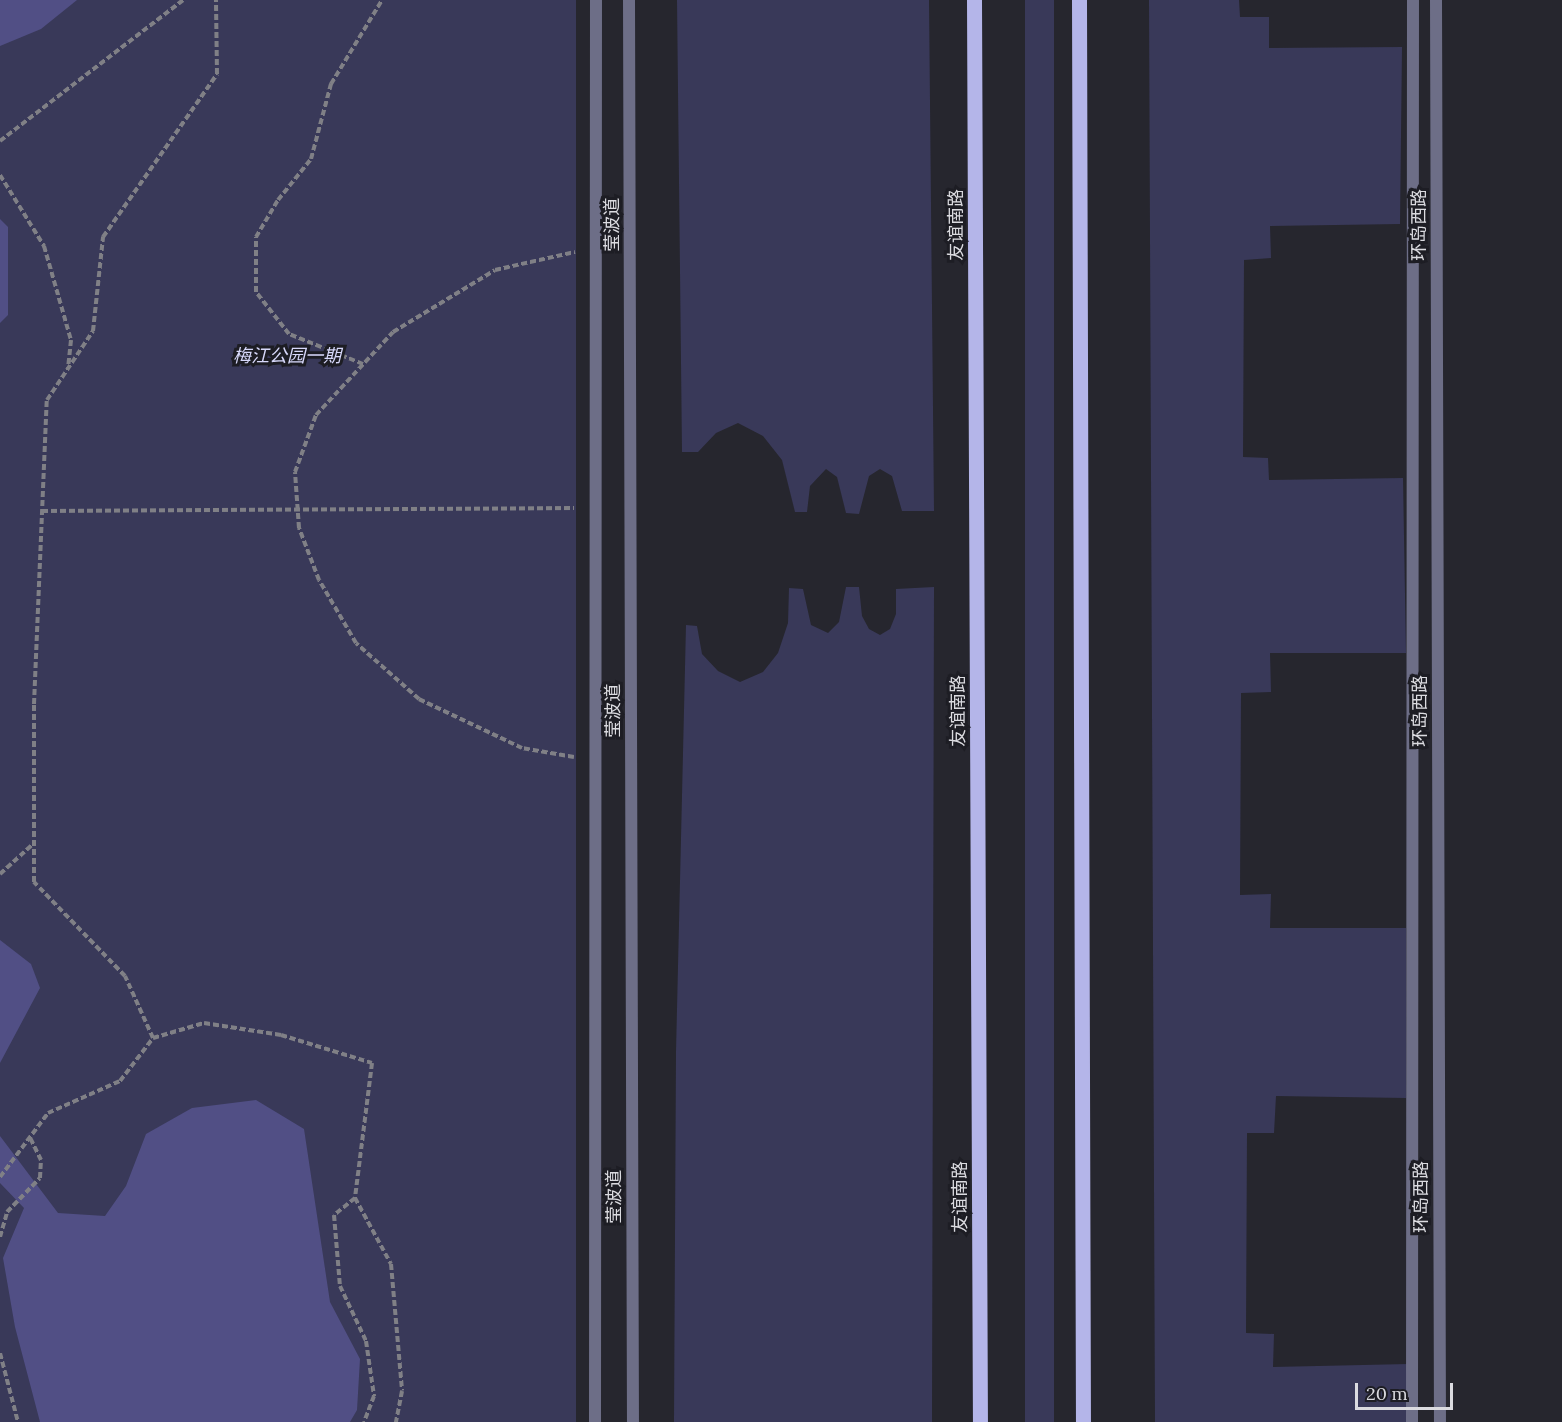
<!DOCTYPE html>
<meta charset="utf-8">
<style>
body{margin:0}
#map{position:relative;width:1562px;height:1422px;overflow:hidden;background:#26262e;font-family:Lora,"Noto Sans SC",serif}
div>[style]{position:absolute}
.green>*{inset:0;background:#393959;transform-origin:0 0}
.water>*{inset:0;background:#514f85}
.path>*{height:4px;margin-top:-2px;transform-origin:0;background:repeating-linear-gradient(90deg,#808086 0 6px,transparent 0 9px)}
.tertiary>*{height:12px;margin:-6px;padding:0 6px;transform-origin:6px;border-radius:6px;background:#6d6e87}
.primary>*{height:15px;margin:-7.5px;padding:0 7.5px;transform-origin:7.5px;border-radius:7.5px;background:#b4b5e9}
span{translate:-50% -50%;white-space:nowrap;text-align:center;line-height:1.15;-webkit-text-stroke:6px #1d1d24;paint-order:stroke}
.street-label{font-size:18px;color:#dbdbe0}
.park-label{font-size:18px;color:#d7d8fa;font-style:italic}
.scale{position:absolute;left:1355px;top:1383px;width:98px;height:27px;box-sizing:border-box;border:3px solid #dbdbe0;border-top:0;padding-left:8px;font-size:18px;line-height:21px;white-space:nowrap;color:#dbdbe0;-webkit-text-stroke:4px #1d1d24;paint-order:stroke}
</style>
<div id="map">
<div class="green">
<i style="left:0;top:0;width:576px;height:1422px"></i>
<i style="clip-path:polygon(677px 0,929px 0,934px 511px,902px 511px,892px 476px,880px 469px,869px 476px,859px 514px,846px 513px,837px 477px,826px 469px,810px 486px,807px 512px,795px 512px,782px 460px,763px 436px,738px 423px,716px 433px,698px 452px,682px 452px)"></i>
<i style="left:1025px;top:0;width:29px;height:1422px"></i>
<i style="clip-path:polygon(1149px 0,1239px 0,1240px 17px,1269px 17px,1269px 48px,1402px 47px,1400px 224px,1270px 226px,1271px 258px,1244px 260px,1243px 457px,1268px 458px,1269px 480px,1403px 478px,1406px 653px,1270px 653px,1271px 692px,1241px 693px,1240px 895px,1271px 894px,1270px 928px,1406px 928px,1406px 1098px,1276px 1096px,1274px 1133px,1247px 1133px,1246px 1333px,1274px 1334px,1273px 1367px,1408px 1364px,1409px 1422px,1155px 1422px)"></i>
<i style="clip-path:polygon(846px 587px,859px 587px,862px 616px,869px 629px,880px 635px,890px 629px,896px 614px,896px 589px,934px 587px,932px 1422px,674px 1422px,676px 1052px,686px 625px,697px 626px,702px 654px,718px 671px,740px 682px,763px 672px,778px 653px,788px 623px,789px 588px,803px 589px,811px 625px,828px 633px,839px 622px)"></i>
</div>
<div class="water">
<i style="clip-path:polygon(0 0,77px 0,41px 29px,0 46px)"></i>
<i style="clip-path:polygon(0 219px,8px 227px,8px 315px,0 323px)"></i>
<i style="clip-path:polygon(0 940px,31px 964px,40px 988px,0 1063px)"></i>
<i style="clip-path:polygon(256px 1100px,304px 1129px,330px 1302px,360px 1359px,357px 1410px,350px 1422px,40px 1422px,15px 1327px,3px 1258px,24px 1208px,0 1183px,0 1136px,58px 1213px,105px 1216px,126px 1186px,146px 1134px,192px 1108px)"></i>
</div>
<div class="path">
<i style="left:0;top:141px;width:231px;rotate:-37.6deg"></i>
<i style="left:0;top:175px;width:84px;rotate:58.2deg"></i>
<i style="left:44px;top:246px;width:98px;rotate:74deg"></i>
<i style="left:71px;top:340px;width:28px;rotate:96deg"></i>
<i style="left:363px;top:364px;width:80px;rotate:-157.9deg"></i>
<i style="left:289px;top:334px;width:53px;rotate:-128.2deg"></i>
<i style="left:256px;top:292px;width:55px;rotate:-90deg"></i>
<i style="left:256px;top:237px;width:43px;rotate:-59.3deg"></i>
<i style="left:278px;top:200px;width:53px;rotate:-51.2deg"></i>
<i style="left:311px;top:159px;width:78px;rotate:-75.1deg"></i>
<i style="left:331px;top:84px;width:98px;rotate:-58.7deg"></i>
<i style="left:42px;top:511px;width:532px;rotate:-0.32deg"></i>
<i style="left:574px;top:757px;width:53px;rotate:-170.2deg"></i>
<i style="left:522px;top:748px;width:114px;rotate:-154.6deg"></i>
<i style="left:419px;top:699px;width:84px;rotate:-138.4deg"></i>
<i style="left:356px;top:643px;width:73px;rotate:-120.4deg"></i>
<i style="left:319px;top:580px;width:56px;rotate:-111deg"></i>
<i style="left:299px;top:528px;width:56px;rotate:-94.1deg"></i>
<i style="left:295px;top:472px;width:61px;rotate:-69.8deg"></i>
<i style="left:316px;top:415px;width:113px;rotate:-47.1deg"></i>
<i style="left:393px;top:332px;width:119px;rotate:-31.3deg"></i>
<i style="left:495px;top:270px;width:82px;rotate:-12.7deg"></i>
<i style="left:0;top:874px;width:45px;rotate:-42.3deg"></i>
<i style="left:153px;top:1038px;width:53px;rotate:-16.4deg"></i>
<i style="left:204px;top:1023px;width:78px;rotate:8.9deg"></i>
<i style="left:281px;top:1035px;width:95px;rotate:17.1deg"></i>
<i style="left:372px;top:1063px;width:136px;rotate:97.2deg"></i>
<i style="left:355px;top:1198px;width:75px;rotate:61.4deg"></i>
<i style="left:391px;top:1264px;width:127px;rotate:85deg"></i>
<i style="left:402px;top:1391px;width:32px;rotate:101deg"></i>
<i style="left:0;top:1177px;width:80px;rotate:-53.1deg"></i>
<i style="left:48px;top:1113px;width:79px;rotate:-24deg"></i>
<i style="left:120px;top:1081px;width:54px;rotate:-52.5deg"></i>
<i style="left:153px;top:1038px;width:68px;rotate:-114.3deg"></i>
<i style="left:125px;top:976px;width:131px;rotate:-134.1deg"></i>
<i style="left:34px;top:882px;width:178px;rotate:-90deg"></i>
<i style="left:34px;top:704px;width:304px;rotate:-87.6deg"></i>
<i style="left:47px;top:400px;width:83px;rotate:-56.3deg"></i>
<i style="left:93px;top:331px;width:95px;rotate:-83.9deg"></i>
<i style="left:103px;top:237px;width:199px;rotate:-55deg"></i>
<i style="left:217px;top:74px;width:74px;rotate:-90.8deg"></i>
<i style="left:355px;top:1198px;width:27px;rotate:141deg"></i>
<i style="left:334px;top:1215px;width:71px;rotate:85.2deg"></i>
<i style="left:340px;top:1286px;width:61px;rotate:64.7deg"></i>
<i style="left:366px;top:1341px;width:56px;rotate:81.7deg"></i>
<i style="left:374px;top:1396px;width:28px;rotate:111deg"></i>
<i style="left:0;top:1237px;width:26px;rotate:-74deg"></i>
<i style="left:7px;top:1212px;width:47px;rotate:-45.9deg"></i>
<i style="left:40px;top:1178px;width:18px;rotate:-87deg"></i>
<i style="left:41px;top:1160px;width:25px;rotate:-116deg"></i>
<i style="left:0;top:1353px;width:71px;rotate:75.4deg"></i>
</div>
<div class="tertiary">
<i style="left:629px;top:0;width:1422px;rotate:89.84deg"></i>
<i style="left:1436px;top:0;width:1422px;rotate:89.84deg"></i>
<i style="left:595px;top:1422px;width:1422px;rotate:-89.96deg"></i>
<i style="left:1412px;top:1422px;width:1422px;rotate:-89.96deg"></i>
</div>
<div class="primary">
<i style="left:974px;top:0;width:1422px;rotate:89.76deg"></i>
<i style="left:1079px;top:0;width:1422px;rotate:89.84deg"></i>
</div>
<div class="street-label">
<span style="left:612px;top:225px;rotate:-90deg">莹波道</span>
<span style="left:956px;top:225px;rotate:-90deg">友谊南路</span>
<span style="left:1419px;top:225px;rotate:-90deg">环岛西路</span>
<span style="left:613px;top:711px;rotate:-90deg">莹波道</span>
<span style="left:958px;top:711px;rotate:-90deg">友谊南路</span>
<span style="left:1420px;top:711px;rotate:-90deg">环岛西路</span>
<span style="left:614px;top:1197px;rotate:-90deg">莹波道</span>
<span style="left:960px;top:1197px;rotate:-90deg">友谊南路</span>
<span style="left:1421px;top:1197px;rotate:-90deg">环岛西路</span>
</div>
<div class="park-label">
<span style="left:287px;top:356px">梅江公园一期</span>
</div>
<div class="scale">20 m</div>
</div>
